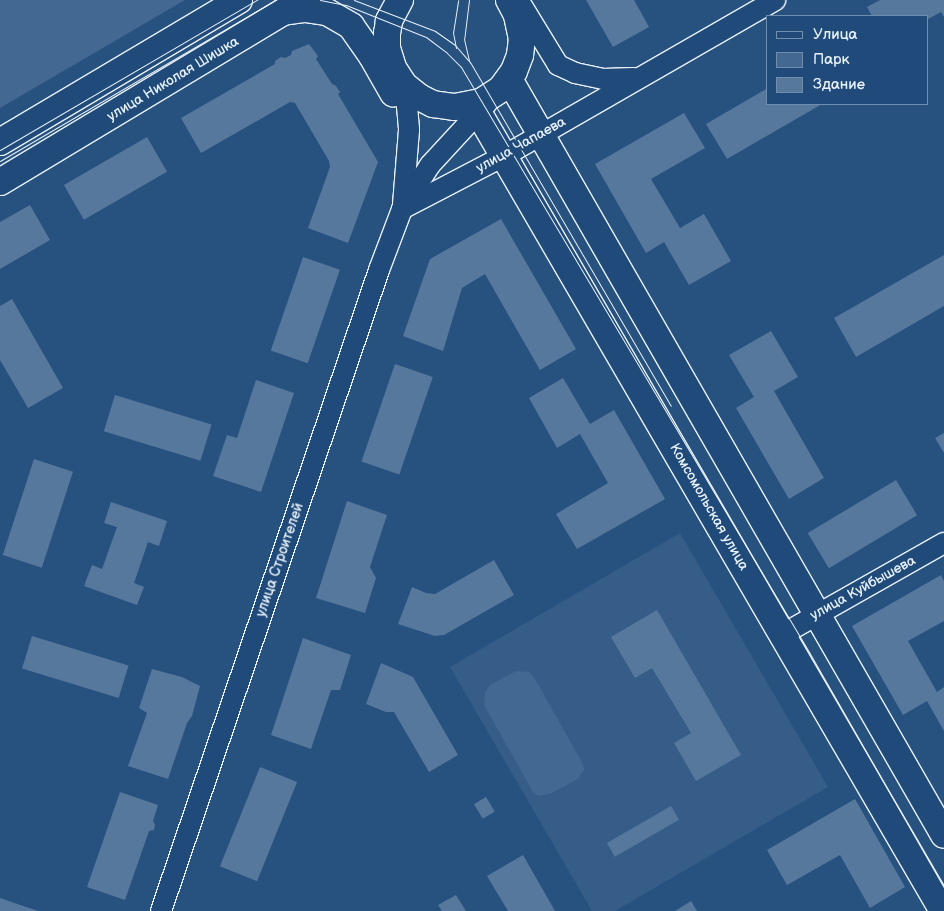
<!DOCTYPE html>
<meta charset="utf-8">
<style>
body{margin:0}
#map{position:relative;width:944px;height:911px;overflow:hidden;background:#27517f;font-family:"Balsamiq Sans",sans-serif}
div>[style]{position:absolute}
.built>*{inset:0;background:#355d88}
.green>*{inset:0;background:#436891}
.building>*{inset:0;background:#57789d;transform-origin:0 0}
.roads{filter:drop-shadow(1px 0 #e8f1f8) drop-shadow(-1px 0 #e8f1f8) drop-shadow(0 1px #e8f1f8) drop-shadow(0 -1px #e8f1f8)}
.minor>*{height:20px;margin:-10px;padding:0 10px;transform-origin:10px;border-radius:10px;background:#1f4a7a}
.major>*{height:26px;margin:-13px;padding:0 13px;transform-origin:13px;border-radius:13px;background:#1f4a7a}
.tram>*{height:1px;margin:-0.5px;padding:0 0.5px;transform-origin:0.5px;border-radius:0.5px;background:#e8f1f8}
span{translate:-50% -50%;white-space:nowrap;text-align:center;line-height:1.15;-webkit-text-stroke:4.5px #1f4a7a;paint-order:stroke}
.street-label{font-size:14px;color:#e8f1f8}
.legend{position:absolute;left:766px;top:15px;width:162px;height:90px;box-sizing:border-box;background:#1f4a7a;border:1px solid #6f8dac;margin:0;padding:6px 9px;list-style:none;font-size:15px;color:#e8f1f8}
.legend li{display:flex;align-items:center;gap:10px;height:25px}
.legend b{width:25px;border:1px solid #6f8dac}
</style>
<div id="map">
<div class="built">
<i style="clip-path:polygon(680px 533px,828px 787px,615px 911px,592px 911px,450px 667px)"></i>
</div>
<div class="green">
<i style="clip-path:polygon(0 0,185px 0,0 108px)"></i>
<i style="clip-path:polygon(516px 671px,529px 672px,534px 677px,583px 764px,584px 770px,578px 779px,550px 794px,538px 796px,533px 792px,484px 705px,485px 692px,490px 685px)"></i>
</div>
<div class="building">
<i style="clip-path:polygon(586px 0,634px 0,649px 27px,613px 47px)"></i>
<i style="clip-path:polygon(880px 0,944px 0,944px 17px,941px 12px,928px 19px,928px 16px,872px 16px,867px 7px)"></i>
<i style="clip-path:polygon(309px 44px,318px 56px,316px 59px,332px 84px,336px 86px,340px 92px,338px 94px,378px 162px,348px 243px,308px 228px,330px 167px,329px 161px,295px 103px,290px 102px,201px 153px,181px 118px,275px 64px,275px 61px,281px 57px,285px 58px,291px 55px,292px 51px)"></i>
<i style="clip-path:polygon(768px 88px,768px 104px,822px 104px,727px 159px,706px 124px)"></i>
<i style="clip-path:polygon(684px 113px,705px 148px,651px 179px,680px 228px,704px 214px,731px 261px,689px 285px,664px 242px,646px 253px,595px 164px)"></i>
<i style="left:147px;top:137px;width:40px;height:96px;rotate:60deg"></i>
<i style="clip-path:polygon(30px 205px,50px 240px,0 269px,0 222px)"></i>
<i style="clip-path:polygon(501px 219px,576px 349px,540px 370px,485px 274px,462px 288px,443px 351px,403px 336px,430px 259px)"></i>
<i style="clip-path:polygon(944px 255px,944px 306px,856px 357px,834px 318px)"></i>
<i style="left:303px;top:257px;width:39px;height:99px;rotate:19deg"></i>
<i style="clip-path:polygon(12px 299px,63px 388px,28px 408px,0 360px,0 306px)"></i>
<i style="clip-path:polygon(771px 331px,798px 377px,774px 391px,824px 478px,789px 499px,736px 408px,754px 397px,729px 355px)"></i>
<i style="left:395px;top:364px;width:40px;height:103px;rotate:19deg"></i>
<i style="clip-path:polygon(563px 378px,590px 424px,614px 410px,665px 499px,577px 549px,556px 514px,608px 483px,580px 434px,557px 448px,529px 398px)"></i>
<i style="clip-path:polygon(256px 380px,294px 393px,261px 492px,213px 476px,227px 435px,237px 438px)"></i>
<i style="left:115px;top:395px;width:101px;height:38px;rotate:17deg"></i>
<i style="clip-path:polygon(944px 433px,944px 453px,935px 438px)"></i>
<i style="left:34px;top:459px;width:41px;height:101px;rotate:18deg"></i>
<i style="left:896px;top:480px;width:41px;height:103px;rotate:59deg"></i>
<i style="clip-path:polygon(347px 501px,387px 515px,370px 567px,376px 578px,365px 613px,316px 598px)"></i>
<i style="clip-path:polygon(111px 502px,167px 521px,159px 546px,148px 542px,134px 583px,144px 587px,137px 605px,84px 586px,92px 565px,102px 569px,117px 527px,104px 523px)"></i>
<i style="clip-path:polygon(494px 560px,514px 595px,444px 635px,435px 636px,398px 624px,412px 587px,426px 593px,435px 594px)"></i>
<i style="clip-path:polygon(941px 575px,944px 581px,944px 621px,908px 641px,937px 692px,944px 687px,944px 731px,927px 701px,903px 715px,852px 626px)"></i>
<i style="clip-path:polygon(657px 610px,741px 755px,696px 781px,674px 743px,691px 733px,652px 668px,635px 678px,611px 637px)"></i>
<i style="left:32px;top:636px;width:101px;height:34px;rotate:17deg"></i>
<i style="clip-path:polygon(303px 638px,351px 655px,340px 690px,331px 690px,311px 749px,271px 735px)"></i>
<i style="clip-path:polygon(381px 663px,413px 677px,458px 755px,429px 772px,394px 712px,386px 712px,366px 704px)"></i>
<i style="clip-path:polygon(152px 669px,182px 677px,200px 686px,192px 716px,187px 723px,168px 779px,128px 766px,147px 713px,139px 708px)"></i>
<i style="left:260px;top:767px;width:40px;height:107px;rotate:22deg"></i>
<i style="clip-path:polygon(120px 792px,158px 805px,153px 821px,155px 825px,154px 830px,149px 831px,125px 900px,87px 887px)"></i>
<i style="left:486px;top:797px;width:17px;height:14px;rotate:59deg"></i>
<i style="clip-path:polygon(855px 799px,905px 887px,870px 908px,840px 855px,787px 885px,767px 850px)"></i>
<i style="left:671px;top:806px;width:16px;height:74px;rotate:60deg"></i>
<i style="clip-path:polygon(523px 855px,555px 911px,508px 911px,487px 876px)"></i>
<i style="clip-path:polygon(456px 895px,466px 911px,442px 911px,438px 905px)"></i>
<i style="clip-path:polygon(0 898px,38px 911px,0 911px)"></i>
<i style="clip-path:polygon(691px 901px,697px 911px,675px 911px)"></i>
</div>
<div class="roads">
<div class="minor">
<i style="left:519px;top:1px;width:75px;rotate:58.6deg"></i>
<i style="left:558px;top:65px;width:19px;rotate:25deg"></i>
<i style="left:575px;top:73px;width:29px;rotate:12deg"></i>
<i style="left:603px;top:79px;width:31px;rotate:-2deg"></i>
<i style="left:398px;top:78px;width:29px;rotate:72deg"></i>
<i style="left:407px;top:106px;width:24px;rotate:85deg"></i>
<i style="left:409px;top:130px;width:74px;rotate:94.6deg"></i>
<i style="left:402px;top:209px;width:115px;rotate:-27.5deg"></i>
<i style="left:504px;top:156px;width:313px;rotate:-29.9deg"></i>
<i style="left:783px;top:634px;width:185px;rotate:-29.5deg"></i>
<i style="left:161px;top:911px;width:677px;rotate:-71.22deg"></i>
<i style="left:379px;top:270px;width:65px;rotate:-69.3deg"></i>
<i style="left:402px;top:209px;width:52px;rotate:-57.5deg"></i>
<i style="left:430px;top:165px;width:84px;rotate:-47.4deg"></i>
</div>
<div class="major">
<i style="left:400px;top:0;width:24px;rotate:118deg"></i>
<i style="left:389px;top:21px;width:12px;rotate:99deg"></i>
<i style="left:387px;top:33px;width:15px;rotate:90deg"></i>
<i style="left:387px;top:48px;width:21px;rotate:73deg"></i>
<i style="left:393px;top:68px;width:20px;rotate:57deg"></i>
<i style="left:404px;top:85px;width:19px;rotate:39deg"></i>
<i style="left:419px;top:97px;width:16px;rotate:27deg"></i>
<i style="left:433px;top:104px;width:22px;rotate:8deg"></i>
<i style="left:455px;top:107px;width:26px;rotate:-11deg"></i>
<i style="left:481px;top:102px;width:24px;rotate:-33deg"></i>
<i style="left:501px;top:89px;width:22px;rotate:-54deg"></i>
<i style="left:514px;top:71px;width:17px;rotate:-69deg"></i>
<i style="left:520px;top:55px;width:16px;rotate:-83deg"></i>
<i style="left:522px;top:39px;width:25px;rotate:-102deg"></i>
<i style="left:517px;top:15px;width:17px;rotate:-118deg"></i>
<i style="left:509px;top:79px;width:872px;rotate:60.08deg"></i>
<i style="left:474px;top:105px;width:933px;rotate:59.81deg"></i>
<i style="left:0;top:142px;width:278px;rotate:-30.7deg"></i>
<i style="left:0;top:182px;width:330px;rotate:-31deg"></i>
<i style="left:283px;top:12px;width:22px;rotate:-8deg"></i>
<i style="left:305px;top:9px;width:22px;rotate:8deg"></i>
<i style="left:327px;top:12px;width:28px;rotate:30deg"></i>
<i style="left:351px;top:26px;width:37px;rotate:55deg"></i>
<i style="left:372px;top:56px;width:43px;rotate:60.4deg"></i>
</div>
</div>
<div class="tram">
<i style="left:320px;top:0;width:26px;rotate:11deg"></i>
<i style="left:346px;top:5px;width:86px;rotate:21.8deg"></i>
<i style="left:426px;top:37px;width:26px;rotate:37deg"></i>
<i style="left:447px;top:53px;width:20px;rotate:45deg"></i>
<i style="left:461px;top:67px;width:681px;rotate:59.25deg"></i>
<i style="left:809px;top:652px;width:272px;rotate:60.2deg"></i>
<i style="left:354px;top:0;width:87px;rotate:20.9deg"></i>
<i style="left:435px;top:31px;width:24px;rotate:35deg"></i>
<i style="left:455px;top:45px;width:23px;rotate:49deg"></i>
<i style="left:470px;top:62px;width:398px;rotate:59.7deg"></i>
<i style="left:469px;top:0;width:39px;rotate:97deg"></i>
<i style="left:464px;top:39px;width:22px;rotate:77deg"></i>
<i style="left:456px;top:48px;width:15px;rotate:-101deg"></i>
<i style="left:453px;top:33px;width:33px;rotate:-81deg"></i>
<i style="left:0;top:150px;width:298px;rotate:-30.3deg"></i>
<i style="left:0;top:161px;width:320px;rotate:-30.3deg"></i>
</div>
<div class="street-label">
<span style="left:173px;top:79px;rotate:-31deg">улица Николая Шишка</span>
<span style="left:521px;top:145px;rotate:-29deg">улица Чапаева</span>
<span style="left:709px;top:507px;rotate:60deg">Комсомольская улица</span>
<span style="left:280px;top:560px;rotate:-71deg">улица Строителей</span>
<span style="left:863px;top:588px;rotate:-29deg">улица Куйбышева</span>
</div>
<ul class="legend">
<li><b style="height:6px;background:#1f4a7a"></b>Улица</li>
<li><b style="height:14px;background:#436891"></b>Парк</li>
<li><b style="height:14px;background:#57789d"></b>Здание</li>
</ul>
</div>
